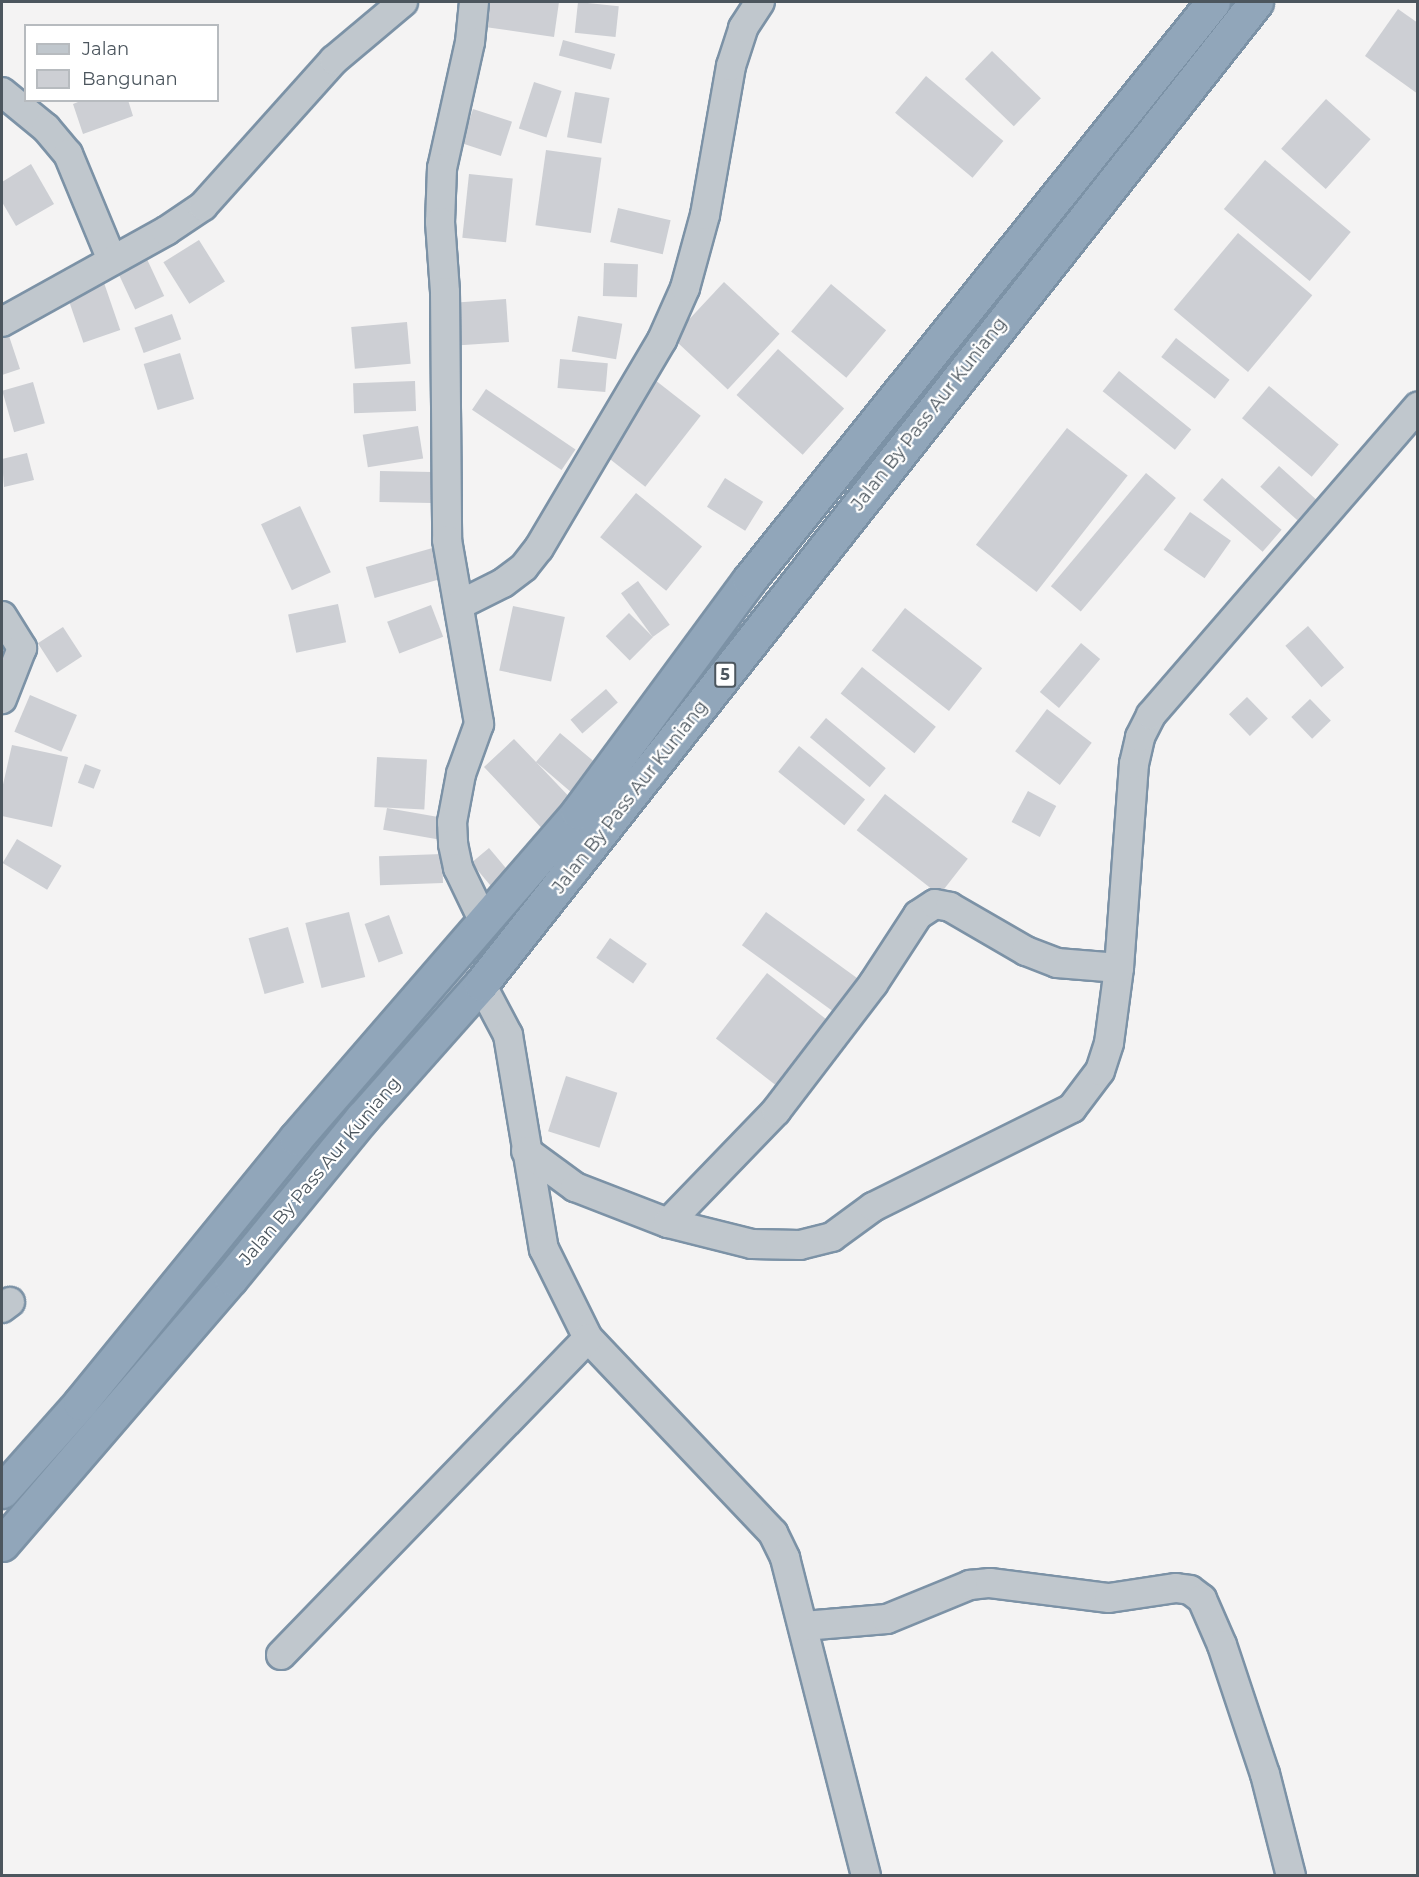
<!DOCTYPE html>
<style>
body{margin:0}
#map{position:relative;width:1419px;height:1877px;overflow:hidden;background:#f4f3f3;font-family:Montserrat,sans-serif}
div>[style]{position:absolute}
.building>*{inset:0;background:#cdcfd4;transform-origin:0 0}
.roads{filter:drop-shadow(2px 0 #7c92a6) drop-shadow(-2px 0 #7c92a6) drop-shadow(0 2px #7c92a6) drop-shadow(0 -2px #7c92a6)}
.minor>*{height:28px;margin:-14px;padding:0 14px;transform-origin:14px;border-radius:14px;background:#c0c7cd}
.highway>*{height:33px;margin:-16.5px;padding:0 16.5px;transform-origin:16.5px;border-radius:16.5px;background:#91a6ba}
span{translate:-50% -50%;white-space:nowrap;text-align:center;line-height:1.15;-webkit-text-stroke:4.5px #fff;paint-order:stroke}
.shield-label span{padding:2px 4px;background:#fff;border:2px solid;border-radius:4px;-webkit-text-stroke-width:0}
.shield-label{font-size:16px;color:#4c565e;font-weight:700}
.street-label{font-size:18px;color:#4c565e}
.frame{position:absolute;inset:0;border:3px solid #4c565e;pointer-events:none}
.legend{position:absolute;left:24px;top:24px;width:195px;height:78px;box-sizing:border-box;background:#fff;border:2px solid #b7bbbf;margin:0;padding:8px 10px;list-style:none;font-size:18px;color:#4c565e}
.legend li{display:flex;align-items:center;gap:12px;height:30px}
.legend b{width:30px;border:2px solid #b7bbbf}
</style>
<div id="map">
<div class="building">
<i style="clip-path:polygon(489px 2px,559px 2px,554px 37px,485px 27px)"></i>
<i style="left:578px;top:2px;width:41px;height:31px;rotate:6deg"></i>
<i style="clip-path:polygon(1398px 9px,1418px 23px,1418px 94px,1365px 56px)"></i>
<i style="left:563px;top:40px;width:54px;height:16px;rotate:15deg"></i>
<i style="left:992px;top:51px;width:68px;height:39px;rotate:44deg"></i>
<i style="left:926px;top:76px;width:101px;height:48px;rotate:40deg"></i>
<i style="left:534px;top:82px;width:29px;height:49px;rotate:18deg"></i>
<i style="left:575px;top:92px;width:35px;height:46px;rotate:10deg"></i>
<i style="left:1326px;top:99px;width:60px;height:67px;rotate:42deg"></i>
<i style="clip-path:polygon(83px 100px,128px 100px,133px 116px,83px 134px,73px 104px)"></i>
<i style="left:473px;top:109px;width:41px;height:36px;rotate:18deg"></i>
<i style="left:546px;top:150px;width:56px;height:76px;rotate:8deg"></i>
<i style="left:1265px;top:160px;width:112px;height:64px;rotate:40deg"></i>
<i style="clip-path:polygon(31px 164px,54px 204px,16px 226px,2px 202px,2px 182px)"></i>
<i style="left:469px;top:174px;width:44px;height:64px;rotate:6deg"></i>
<i style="left:618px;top:208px;width:54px;height:35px;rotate:13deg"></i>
<i style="left:1238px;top:233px;width:97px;height:100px;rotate:40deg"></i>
<i style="left:199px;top:240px;width:49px;height:42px;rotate:58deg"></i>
<i style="left:146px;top:257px;width:43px;height:32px;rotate:65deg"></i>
<i style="left:604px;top:263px;width:34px;height:33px;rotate:2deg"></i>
<i style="left:102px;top:277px;width:56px;height:39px;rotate:71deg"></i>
<i style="left:724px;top:282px;width:76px;height:76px;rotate:43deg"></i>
<i style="left:831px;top:284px;width:72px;height:62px;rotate:40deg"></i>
<i style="left:506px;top:299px;width:43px;height:49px;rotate:86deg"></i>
<i style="left:172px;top:314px;width:27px;height:40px;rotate:70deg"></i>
<i style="left:578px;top:316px;width:45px;height:36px;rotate:10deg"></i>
<i style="left:407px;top:322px;width:42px;height:56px;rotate:85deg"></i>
<i style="clip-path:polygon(8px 333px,20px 369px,2px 375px,2px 335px)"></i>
<i style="left:1176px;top:338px;width:68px;height:24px;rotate:38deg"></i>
<i style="left:778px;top:349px;width:89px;height:62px;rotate:42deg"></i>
<i style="left:180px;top:353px;width:48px;height:38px;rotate:73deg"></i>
<i style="left:560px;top:359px;width:48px;height:29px;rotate:5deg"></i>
<i style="left:1119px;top:371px;width:93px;height:26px;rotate:39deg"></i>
<i style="left:655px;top:380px;width:58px;height:90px;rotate:38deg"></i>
<i style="left:415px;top:381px;width:30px;height:62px;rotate:88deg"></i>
<i style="left:33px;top:382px;width:43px;height:32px;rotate:74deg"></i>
<i style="left:1269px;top:386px;width:91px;height:42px;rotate:40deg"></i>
<i style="left:486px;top:389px;width:108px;height:25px;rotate:34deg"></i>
<i style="left:418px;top:426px;width:33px;height:56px;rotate:81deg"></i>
<i style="left:1067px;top:428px;width:77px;height:148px;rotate:38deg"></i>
<i style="clip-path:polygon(27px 453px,34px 480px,4px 487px,2px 459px)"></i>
<i style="left:1279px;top:466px;width:50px;height:28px;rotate:42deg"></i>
<i style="left:380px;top:471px;width:52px;height:31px;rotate:1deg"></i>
<i style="left:1146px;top:473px;width:39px;height:148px;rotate:40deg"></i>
<i style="left:725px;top:478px;width:45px;height:34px;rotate:32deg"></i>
<i style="left:1222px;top:478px;width:79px;height:29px;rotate:41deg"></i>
<i style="left:636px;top:493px;width:85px;height:57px;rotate:39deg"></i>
<i style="left:300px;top:506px;width:73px;height:43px;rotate:65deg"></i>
<i style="left:1190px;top:512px;width:50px;height:46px;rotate:35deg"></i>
<i style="left:436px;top:547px;width:32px;height:73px;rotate:74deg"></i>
<i style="left:638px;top:581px;width:54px;height:21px;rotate:54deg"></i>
<i style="left:338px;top:604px;width:39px;height:51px;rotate:78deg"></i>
<i style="left:431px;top:605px;width:34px;height:47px;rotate:69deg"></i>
<i style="left:513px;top:606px;width:53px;height:66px;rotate:12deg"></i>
<i style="left:905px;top:608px;width:98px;height:54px;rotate:38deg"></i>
<i style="left:629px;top:613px;width:34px;height:33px;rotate:45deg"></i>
<i style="left:1308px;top:626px;width:55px;height:30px;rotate:49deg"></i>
<i style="left:63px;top:627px;width:35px;height:30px;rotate:57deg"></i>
<i style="left:1081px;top:643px;width:25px;height:64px;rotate:40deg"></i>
<i style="left:862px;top:667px;width:95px;height:34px;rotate:39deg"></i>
<i style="left:606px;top:689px;width:18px;height:47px;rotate:49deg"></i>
<i style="left:30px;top:695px;width:51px;height:40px;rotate:23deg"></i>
<i style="left:1247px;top:697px;width:30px;height:25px;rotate:46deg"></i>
<i style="left:1310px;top:699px;width:30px;height:26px;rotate:46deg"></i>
<i style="left:1047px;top:709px;width:56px;height:53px;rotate:37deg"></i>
<i style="left:826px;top:718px;width:78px;height:25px;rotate:40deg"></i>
<i style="clip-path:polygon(560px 733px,603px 769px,579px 799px,536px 762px,579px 807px,549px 836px,484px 767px,514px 739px,536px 762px)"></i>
<i style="clip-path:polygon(12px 745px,68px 757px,52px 827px,2px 816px,2px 789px)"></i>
<i style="left:799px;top:746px;width:85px;height:33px;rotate:39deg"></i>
<i style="left:377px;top:757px;width:50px;height:50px;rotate:3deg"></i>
<i style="left:85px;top:764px;width:17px;height:20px;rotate:21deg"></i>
<i style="left:1028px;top:791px;width:32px;height:35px;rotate:28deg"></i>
<i style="left:885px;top:794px;width:105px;height:46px;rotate:38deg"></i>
<i style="left:387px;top:808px;width:55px;height:22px;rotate:10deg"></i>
<i style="left:17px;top:839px;width:52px;height:28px;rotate:31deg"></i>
<i style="left:489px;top:848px;width:40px;height:23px;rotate:50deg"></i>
<i style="left:442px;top:854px;width:29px;height:63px;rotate:88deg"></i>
<i style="left:349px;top:912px;width:67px;height:45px;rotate:76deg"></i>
<i style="left:766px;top:912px;width:121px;height:41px;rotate:36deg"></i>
<i style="left:389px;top:915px;width:41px;height:26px;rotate:70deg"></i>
<i style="left:288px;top:927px;width:58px;height:41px;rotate:74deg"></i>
<i style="left:610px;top:938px;width:45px;height:24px;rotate:35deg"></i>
<i style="left:767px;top:973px;width:83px;height:83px;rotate:38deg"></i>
<i style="left:566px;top:1076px;width:54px;height:58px;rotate:18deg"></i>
</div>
<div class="roads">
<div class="minor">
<i style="left:474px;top:2px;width:40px;rotate:95.7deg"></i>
<i style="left:470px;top:42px;width:129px;rotate:102.5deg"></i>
<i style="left:442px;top:168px;width:54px;rotate:92.1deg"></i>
<i style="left:440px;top:222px;width:70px;rotate:85.9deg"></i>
<i style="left:445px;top:292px;width:248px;rotate:89.5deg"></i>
<i style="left:447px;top:540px;width:187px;rotate:80.1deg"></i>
<i style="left:479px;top:724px;width:53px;rotate:109.8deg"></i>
<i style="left:461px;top:774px;width:49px;rotate:100.6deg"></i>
<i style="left:452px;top:822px;width:22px;rotate:87deg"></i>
<i style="left:453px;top:844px;width:25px;rotate:78deg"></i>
<i style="left:458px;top:868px;width:58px;rotate:64.3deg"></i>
<i style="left:2px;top:92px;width:57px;rotate:39.3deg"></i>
<i style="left:46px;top:128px;width:34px;rotate:50deg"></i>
<i style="left:68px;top:154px;width:113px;rotate:67.5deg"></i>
<i style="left:2px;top:322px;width:188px;rotate:-29deg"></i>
<i style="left:166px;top:231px;width:45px;rotate:-34deg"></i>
<i style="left:203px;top:206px;width:196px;rotate:-48.1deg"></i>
<i style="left:334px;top:60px;width:90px;rotate:-40deg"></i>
<i style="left:461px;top:604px;width:47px;rotate:-26.6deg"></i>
<i style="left:503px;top:583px;width:26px;rotate:-37deg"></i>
<i style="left:524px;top:567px;width:24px;rotate:-52deg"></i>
<i style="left:539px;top:548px;width:242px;rotate:-59.4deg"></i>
<i style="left:662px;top:340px;width:57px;rotate:-66.1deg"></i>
<i style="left:685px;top:288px;width:76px;rotate:-74.7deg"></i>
<i style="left:705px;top:215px;width:151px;rotate:-80.1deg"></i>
<i style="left:731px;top:66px;width:40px;rotate:-72deg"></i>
<i style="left:743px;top:28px;width:31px;rotate:-57deg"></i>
<i style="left:2px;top:616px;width:38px;rotate:58deg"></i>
<i style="left:22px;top:648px;width:55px;rotate:111.4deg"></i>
<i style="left:481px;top:984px;width:58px;rotate:62.1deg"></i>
<i style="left:508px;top:1035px;width:217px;rotate:80.5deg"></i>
<i style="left:544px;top:1249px;width:99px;rotate:63.7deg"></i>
<i style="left:588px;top:1338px;width:269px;rotate:46.5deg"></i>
<i style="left:773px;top:1533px;width:28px;rotate:64deg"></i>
<i style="left:785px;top:1558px;width:328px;rotate:75.7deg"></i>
<i style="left:526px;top:1151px;width:61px;rotate:36.3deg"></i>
<i style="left:575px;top:1187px;width:100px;rotate:21.2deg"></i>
<i style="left:668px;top:1223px;width:87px;rotate:14deg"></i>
<i style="left:752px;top:1244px;width:48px;rotate:1.2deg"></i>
<i style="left:800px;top:1245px;width:33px;rotate:-14deg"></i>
<i style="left:832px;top:1237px;width:51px;rotate:-36.2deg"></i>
<i style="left:873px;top:1207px;width:222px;rotate:-26.4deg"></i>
<i style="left:1072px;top:1108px;width:46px;rotate:-52.9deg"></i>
<i style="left:1100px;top:1071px;width:29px;rotate:-72deg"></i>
<i style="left:1109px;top:1043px;width:76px;rotate:-82.4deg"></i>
<i style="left:1119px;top:968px;width:205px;rotate:-85.8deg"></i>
<i style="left:1134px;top:764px;width:28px;rotate:-77deg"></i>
<i style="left:1140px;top:737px;width:25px;rotate:-63deg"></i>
<i style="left:1151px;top:715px;width:408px;rotate:-49.1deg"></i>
<i style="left:668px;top:1223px;width:156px;rotate:-46deg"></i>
<i style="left:776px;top:1111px;width:160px;rotate:-52.6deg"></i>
<i style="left:873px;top:984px;width:82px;rotate:-56.9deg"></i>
<i style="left:918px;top:915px;width:20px;rotate:-33deg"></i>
<i style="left:935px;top:904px;width:15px;rotate:11deg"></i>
<i style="left:950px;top:907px;width:88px;rotate:30.1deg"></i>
<i style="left:1026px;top:951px;width:33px;rotate:21deg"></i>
<i style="left:1057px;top:963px;width:62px;rotate:4.6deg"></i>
<i style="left:2px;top:1308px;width:10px;rotate:-37deg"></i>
<i style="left:804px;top:1626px;width:83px;rotate:-4.8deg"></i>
<i style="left:887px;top:1619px;width:90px;rotate:-22.3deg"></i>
<i style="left:970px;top:1585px;width:20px;rotate:-6deg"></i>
<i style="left:990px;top:1583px;width:120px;rotate:7.2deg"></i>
<i style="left:1109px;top:1598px;width:68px;rotate:-8.5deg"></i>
<i style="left:1176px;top:1588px;width:14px;rotate:8deg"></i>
<i style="left:1190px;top:1590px;width:15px;rotate:37deg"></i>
<i style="left:1202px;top:1599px;width:50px;rotate:66.5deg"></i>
<i style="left:1222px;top:1645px;width:136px;rotate:71.6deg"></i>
<i style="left:1265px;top:1774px;width:105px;rotate:75.7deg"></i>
<i style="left:281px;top:1655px;width:441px;rotate:-45.9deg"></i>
</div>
<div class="highway">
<i style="left:2px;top:1491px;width:118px;rotate:-48.4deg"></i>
<i style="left:80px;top:1403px;width:342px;rotate:-50.8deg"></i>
<i style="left:296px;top:1138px;width:431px;rotate:-49.1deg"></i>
<i style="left:578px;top:812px;width:288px;rotate:-53.6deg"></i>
<i style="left:749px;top:580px;width:741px;rotate:-51.24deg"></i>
<i style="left:2px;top:1544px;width:351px;rotate:-49.3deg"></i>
<i style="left:231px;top:1278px;width:207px;rotate:-50.7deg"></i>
<i style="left:362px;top:1118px;width:179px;rotate:-48.4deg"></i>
<i style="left:481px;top:984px;width:1251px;rotate:-51.72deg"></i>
</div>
</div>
<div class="shield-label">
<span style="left:725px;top:675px">5</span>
</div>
<div class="street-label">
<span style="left:929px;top:414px;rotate:-52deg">Jalan By Pass Aur Kuniang</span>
<span style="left:630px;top:797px;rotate:-52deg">Jalan By Pass Aur Kuniang</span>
<span style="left:320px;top:1171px;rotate:-50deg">Jalan By Pass Aur Kuniang</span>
</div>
<div class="frame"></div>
<ul class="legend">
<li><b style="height:8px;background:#c0c7cd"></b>Jalan</li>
<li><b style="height:16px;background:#cdcfd4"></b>Bangunan</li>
</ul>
</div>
